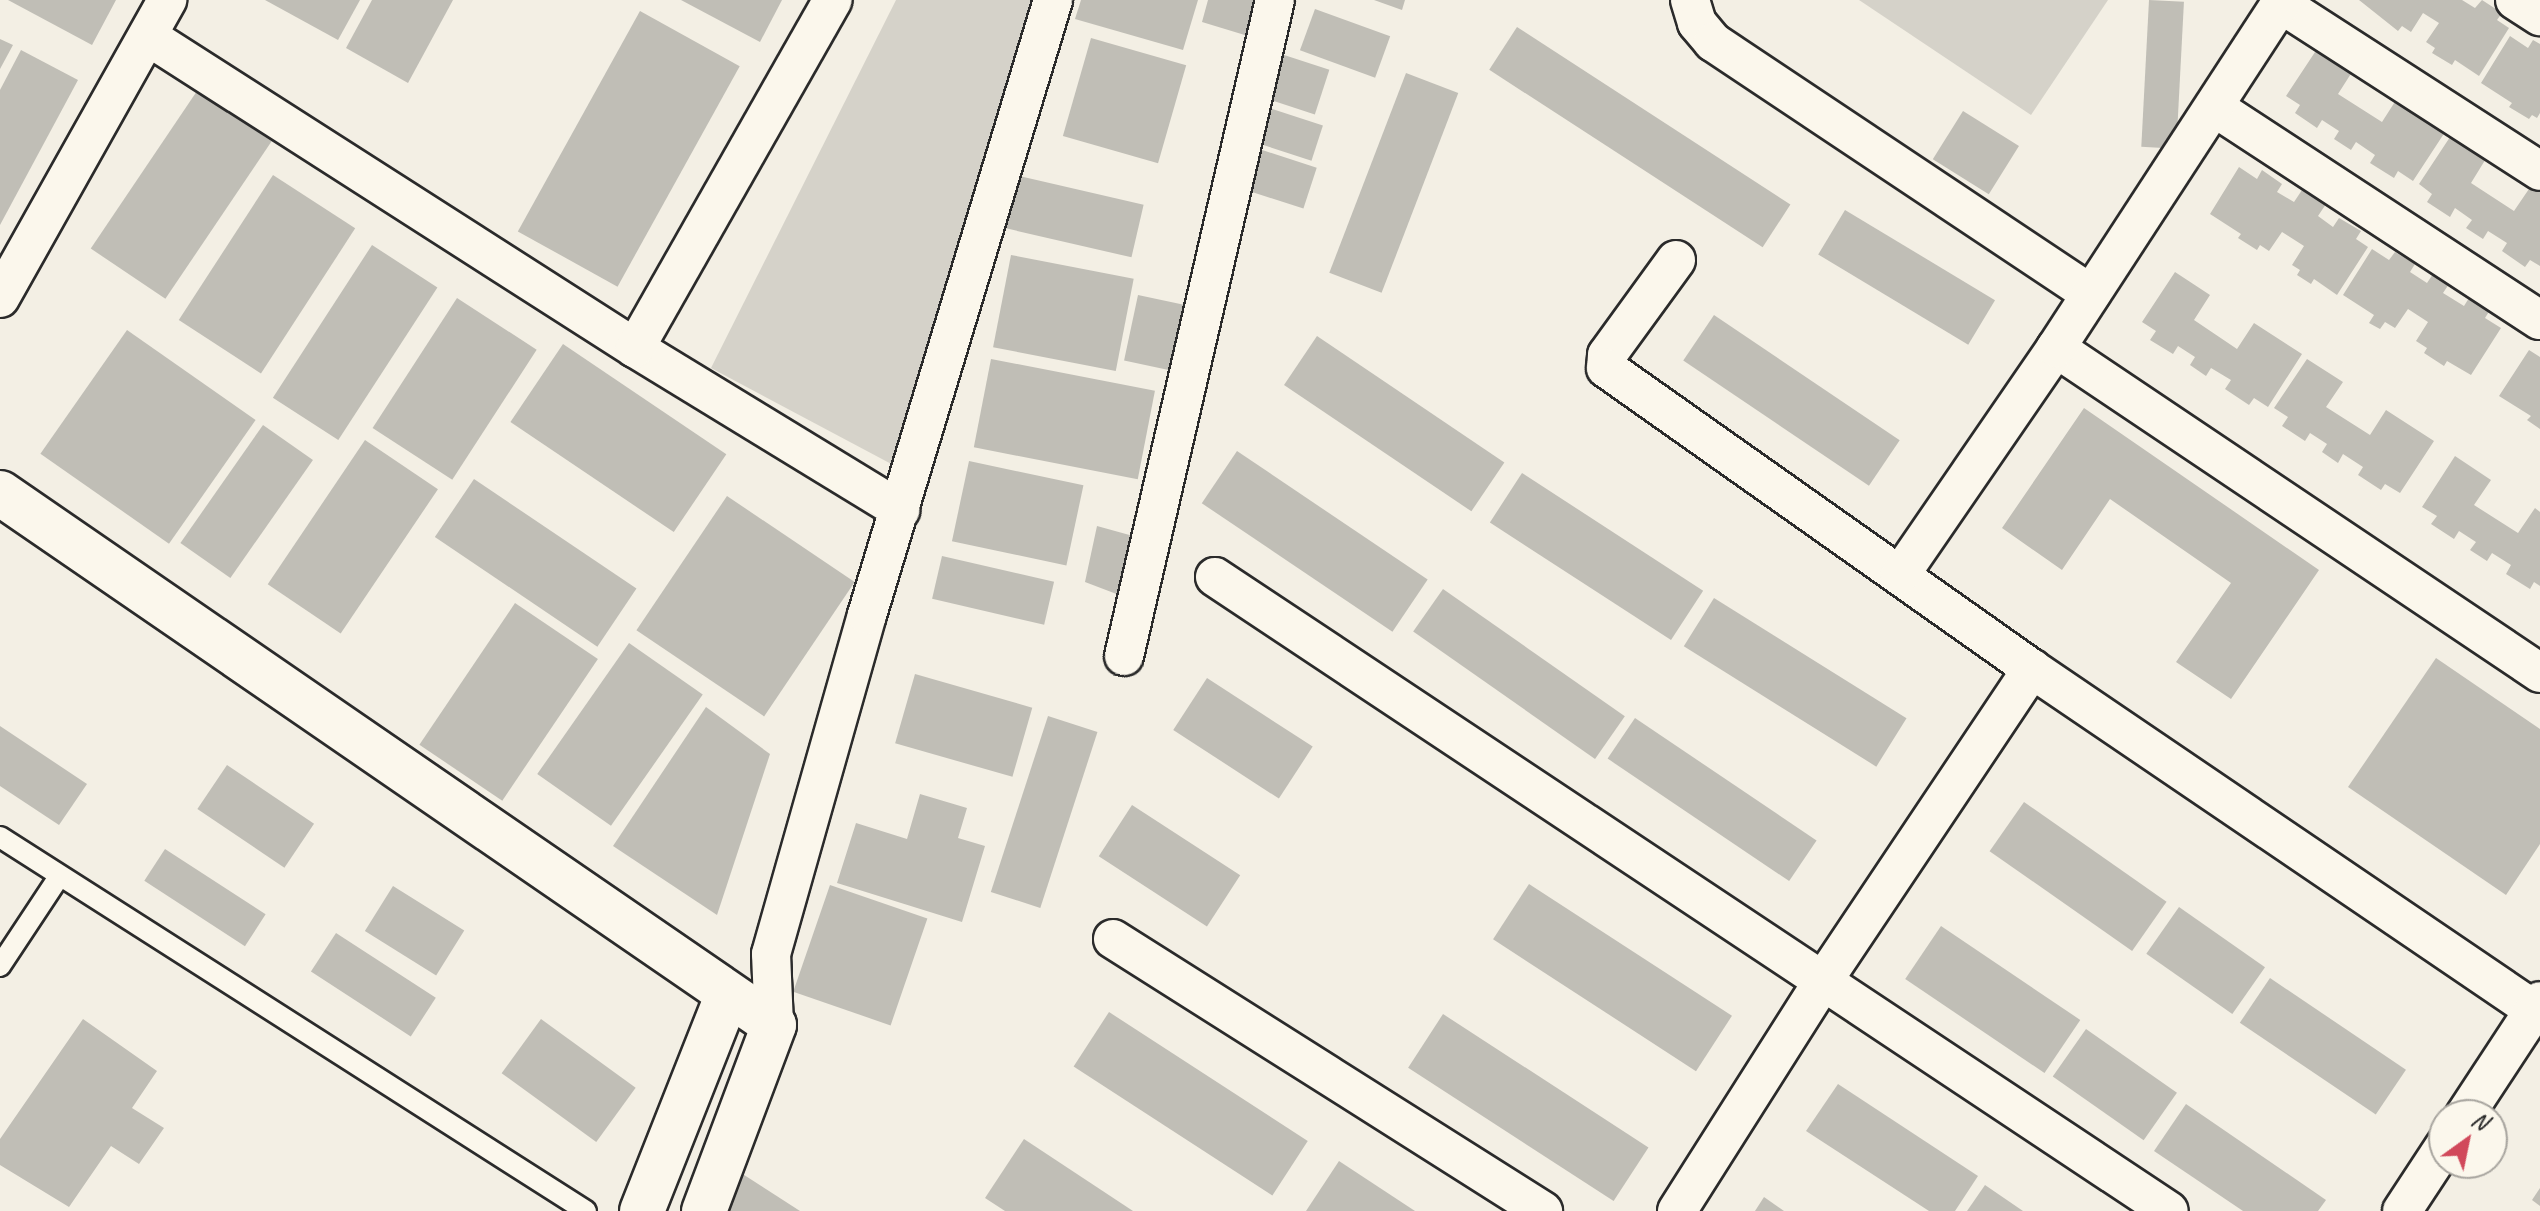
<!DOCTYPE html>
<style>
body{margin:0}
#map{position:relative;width:2540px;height:1211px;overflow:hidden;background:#f3efe4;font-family:Caveat,sans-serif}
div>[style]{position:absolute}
.green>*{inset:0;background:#d5d2c9}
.building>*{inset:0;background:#c0beb6;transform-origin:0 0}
.roads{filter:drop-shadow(2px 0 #2b2b2b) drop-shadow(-2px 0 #2b2b2b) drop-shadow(0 2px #2b2b2b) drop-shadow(0 -2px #2b2b2b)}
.lane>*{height:20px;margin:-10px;padding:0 10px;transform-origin:10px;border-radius:10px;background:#fbf7ec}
.street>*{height:38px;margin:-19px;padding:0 19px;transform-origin:19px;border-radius:19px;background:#fbf7ec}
.secondary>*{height:44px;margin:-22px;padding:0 22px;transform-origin:22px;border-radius:22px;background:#fbf7ec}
span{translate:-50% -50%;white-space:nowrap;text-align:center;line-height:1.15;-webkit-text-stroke:7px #fbf7ec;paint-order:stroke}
.north{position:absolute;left:2428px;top:1099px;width:80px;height:80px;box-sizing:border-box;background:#fbf7ec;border:2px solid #a8a59f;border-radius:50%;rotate:33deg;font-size:22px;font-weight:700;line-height:32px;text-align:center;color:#2b2b2b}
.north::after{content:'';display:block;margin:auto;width:28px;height:36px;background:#d1495b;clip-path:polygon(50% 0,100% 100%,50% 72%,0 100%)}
</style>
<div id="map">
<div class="green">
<i style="clip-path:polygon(896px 0,1034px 0,897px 467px,711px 368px)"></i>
<i style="clip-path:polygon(1859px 0,2108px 0,2031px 115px)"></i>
</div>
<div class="building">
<i style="clip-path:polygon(8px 0,116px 0,92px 45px)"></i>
<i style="clip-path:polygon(265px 0,360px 0,338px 40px)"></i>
<i style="clip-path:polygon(372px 0,453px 0,408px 83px,346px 48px)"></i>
<i style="clip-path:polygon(681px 0,782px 0,760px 42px)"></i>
<i style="clip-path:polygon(1081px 0,1198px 0,1183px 50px,1075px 19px)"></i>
<i style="clip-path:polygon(1208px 0,1259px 0,1248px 36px,1202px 22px)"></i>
<i style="clip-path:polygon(1374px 0,1405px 0,1402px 10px)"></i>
<i style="left:2149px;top:0;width:35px;height:147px;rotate:3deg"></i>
<i style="clip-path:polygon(2359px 0,2462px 0,2475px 8px,2482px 0,2502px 13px,2497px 20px,2509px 28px,2479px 76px,2455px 60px,2452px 65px,2432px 53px,2435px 48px,2426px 42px,2439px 23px,2423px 13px,2411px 32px,2402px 26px,2398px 31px)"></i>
<i style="left:1315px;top:9px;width:80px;height:44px;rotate:20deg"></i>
<i style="left:640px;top:11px;width:114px;height:252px;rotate:29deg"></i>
<i style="left:1517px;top:27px;width:326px;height:51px;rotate:33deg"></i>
<i style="clip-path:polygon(2510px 36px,2528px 48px,2533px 40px,2540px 44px,2540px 113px,2537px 118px,2532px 115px,2529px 119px,2509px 107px,2512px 103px,2481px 83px)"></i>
<i style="left:1091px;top:38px;width:99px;height:102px;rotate:16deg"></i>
<i style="clip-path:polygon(0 39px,13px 45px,0 69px)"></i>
<i style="clip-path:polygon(2319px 46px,2354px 69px,2338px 94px,2382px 122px,2398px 97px,2447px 129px,2413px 181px,2398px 171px,2394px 178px,2370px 163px,2375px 155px,2356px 142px,2351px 150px,2334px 139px,2339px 131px,2322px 120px,2317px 128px,2295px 113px,2300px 105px,2286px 96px)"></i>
<i style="clip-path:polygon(21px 50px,78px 80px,0 225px,0 90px)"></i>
<i style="left:1278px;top:53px;width:54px;height:47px;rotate:18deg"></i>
<i style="left:1406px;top:73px;width:56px;height:214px;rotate:21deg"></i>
<i style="left:197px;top:91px;width:90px;height:190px;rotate:34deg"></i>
<i style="left:1263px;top:106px;width:63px;height:37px;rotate:18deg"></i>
<i style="left:1963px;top:111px;width:66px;height:57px;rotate:32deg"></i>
<i style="clip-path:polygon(2452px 134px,2487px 157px,2471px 183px,2514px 211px,2531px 186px,2540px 192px,2540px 266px,2530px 260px,2525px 267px,2502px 251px,2507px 243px,2488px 231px,2483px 239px,2466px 228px,2472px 220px,2455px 208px,2450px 217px,2427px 202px,2432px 194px,2419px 184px)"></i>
<i style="left:1253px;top:147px;width:67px;height:43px;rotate:18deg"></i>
<i style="clip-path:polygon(2239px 167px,2257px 179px,2262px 170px,2282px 184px,2277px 192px,2294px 202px,2302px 190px,2326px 204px,2318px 216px,2333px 227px,2339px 218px,2361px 231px,2356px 239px,2368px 247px,2337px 295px,2314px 279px,2311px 284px,2297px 275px,2300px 270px,2292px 265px,2304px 246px,2282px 232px,2269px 251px,2260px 245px,2257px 250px,2238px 238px,2241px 234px,2210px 214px)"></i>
<i style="left:273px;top:175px;width:98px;height:173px;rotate:33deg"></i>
<i style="left:1015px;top:175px;width:132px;height:54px;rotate:13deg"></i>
<i style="left:1845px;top:210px;width:175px;height:52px;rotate:31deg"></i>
<i style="left:372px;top:245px;width:78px;height:182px;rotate:33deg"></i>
<i style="clip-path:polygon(2372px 249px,2389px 260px,2395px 252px,2415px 264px,2410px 272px,2427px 283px,2435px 271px,2451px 281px,2443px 293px,2464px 306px,2469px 298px,2490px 310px,2485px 318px,2501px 328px,2471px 375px,2447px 361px,2444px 366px,2424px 353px,2427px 348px,2416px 341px,2428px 322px,2408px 309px,2395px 328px,2385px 322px,2380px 329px,2369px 323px,2374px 315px,2343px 295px)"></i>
<i style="left:1011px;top:255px;width:125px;height:94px;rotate:11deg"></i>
<i style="clip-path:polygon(2175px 272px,2210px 295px,2194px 320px,2237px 349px,2254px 323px,2302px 354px,2268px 407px,2254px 398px,2249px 405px,2225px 389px,2231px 380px,2211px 368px,2206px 376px,2190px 365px,2195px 357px,2178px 346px,2173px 354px,2150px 340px,2156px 331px,2142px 322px)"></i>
<i style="left:1138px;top:295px;width:48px;height:67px;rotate:12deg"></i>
<i style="left:457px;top:298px;width:95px;height:155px;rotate:33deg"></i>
<i style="left:1714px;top:315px;width:224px;height:55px;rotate:34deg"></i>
<i style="left:127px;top:330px;width:157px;height:151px;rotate:35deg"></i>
<i style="left:1317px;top:336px;width:226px;height:59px;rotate:34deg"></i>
<i style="left:563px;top:344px;width:197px;height:94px;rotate:34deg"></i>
<i style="clip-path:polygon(2529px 350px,2540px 357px,2540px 429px,2527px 420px,2531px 416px,2499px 396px)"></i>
<i style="left:991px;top:359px;width:167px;height:90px;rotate:11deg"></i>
<i style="clip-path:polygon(2307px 359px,2343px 382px,2326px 407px,2370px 435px,2386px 410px,2434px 441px,2400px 493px,2385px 484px,2381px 490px,2358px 475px,2363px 467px,2343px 454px,2338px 463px,2322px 452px,2327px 444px,2310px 433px,2305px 441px,2282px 426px,2288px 417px,2274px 408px)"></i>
<i style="clip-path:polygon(2084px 408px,2319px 570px,2231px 699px,2176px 662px,2231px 583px,2110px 499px,2062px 570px,2002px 528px)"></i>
<i style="left:263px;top:425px;width:61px;height:144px;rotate:35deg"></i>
<i style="left:365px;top:440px;width:88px;height:174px;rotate:34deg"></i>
<i style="left:1237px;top:451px;width:230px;height:63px;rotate:34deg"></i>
<i style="clip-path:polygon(2455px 456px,2491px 480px,2474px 505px,2518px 533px,2535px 508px,2540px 512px,2540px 586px,2534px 582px,2530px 589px,2506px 574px,2511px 565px,2492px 553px,2487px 561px,2470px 550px,2476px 542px,2459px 531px,2454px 539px,2431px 524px,2437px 516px,2422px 507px)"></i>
<i style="left:969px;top:461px;width:117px;height:82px;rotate:12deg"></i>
<i style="left:1522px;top:473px;width:216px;height:59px;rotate:33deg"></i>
<i style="left:474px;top:479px;width:196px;height:70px;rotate:34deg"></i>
<i style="left:727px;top:496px;width:154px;height:162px;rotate:34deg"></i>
<i style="clip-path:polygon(1097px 526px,1144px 539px,1127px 598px,1085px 582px)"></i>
<i style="left:942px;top:556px;width:115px;height:44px;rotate:13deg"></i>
<i style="left:1443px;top:589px;width:222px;height:52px;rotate:35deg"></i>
<i style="left:1714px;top:598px;width:227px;height:57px;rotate:32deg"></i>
<i style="left:515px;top:603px;width:100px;height:171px;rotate:34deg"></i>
<i style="left:629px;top:643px;width:90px;height:160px;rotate:35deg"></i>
<i style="clip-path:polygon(2436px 658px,2540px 729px,2540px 844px,2506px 895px,2348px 787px)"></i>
<i style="left:915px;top:674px;width:122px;height:72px;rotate:16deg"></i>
<i style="left:1207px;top:678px;width:126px;height:62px;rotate:33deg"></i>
<i style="clip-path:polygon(706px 707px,770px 754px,717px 915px,613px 846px)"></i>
<i style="left:1048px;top:716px;width:52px;height:185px;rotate:18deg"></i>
<i style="left:1635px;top:718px;width:219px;height:49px;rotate:34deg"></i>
<i style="clip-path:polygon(0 726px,87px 784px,59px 825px,0 786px)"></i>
<i style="left:227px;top:765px;width:105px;height:53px;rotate:34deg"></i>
<i style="clip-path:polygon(920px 794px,967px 808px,958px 838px,985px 846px,962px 922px,837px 883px,856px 823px,907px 839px)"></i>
<i style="left:2024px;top:802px;width:174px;height:60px;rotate:35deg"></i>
<i style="left:1132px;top:805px;width:129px;height:61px;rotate:33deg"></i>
<i style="left:165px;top:849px;width:120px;height:38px;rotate:33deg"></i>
<i style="left:1529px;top:884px;width:242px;height:66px;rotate:33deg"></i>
<i style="left:830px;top:885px;width:103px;height:113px;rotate:19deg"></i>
<i style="left:393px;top:886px;width:84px;height:53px;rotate:32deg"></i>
<i style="left:2179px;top:907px;width:105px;height:57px;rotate:35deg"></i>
<i style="left:1941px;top:926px;width:168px;height:64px;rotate:34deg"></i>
<i style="left:336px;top:933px;width:119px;height:46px;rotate:33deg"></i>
<i style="left:2270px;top:978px;width:164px;height:54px;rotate:34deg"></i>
<i style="left:1109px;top:1012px;width:237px;height:65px;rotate:33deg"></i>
<i style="left:1443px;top:1014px;width:245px;height:64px;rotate:33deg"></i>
<i style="clip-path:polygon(83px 1019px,157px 1071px,132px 1108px,164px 1128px,139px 1164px,111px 1146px,69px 1207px,0 1165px,0 1139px)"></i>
<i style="left:541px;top:1019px;width:117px;height:67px;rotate:36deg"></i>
<i style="left:2086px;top:1029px;width:111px;height:58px;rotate:35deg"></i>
<i style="clip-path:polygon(1838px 1084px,1978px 1176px,1955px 1211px,1929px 1211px,1806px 1131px)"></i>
<i style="clip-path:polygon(2186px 1104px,2326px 1200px,2318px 1211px,2243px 1211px,2154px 1151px)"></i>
<i style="clip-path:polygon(1024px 1139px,1133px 1211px,1005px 1211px,985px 1198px)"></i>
<i style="clip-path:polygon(1339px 1161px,1415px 1211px,1306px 1211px)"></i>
<i style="clip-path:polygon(741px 1173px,800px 1211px,717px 1211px)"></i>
<i style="clip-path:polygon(1985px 1185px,2023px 1211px,1967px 1211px)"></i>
<i style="clip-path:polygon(2540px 1188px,2540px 1206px,2532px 1200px)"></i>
<i style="clip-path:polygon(1764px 1197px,1784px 1211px,1755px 1211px)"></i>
</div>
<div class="roads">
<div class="lane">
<i style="left:0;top:837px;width:695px;rotate:32.55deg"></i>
<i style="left:0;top:966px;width:107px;rotate:-56.5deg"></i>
</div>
<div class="street">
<i style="left:1690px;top:0;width:24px;rotate:73deg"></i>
<i style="left:1697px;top:23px;width:25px;rotate:50deg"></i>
<i style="left:1713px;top:42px;width:454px;rotate:33.7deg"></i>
<i style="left:2515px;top:0;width:30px;rotate:33deg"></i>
<i style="left:2281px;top:4px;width:308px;rotate:32.8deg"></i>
<i style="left:149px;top:37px;width:577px;rotate:32.62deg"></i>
<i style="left:635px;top:348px;width:311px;rotate:31.4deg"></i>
<i style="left:2214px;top:107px;width:389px;rotate:33.2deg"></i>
<i style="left:1676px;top:260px;width:117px;rotate:126deg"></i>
<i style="left:1607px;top:355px;width:13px;rotate:94deg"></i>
<i style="left:1606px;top:368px;width:522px;rotate:35.24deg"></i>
<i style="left:2032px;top:669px;width:614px;rotate:34.18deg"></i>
<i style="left:0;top:298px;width:342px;rotate:-60.7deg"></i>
<i style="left:635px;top:348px;width:400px;rotate:-60.4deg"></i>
<i style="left:2056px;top:348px;width:583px;rotate:33.88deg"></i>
<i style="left:1900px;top:575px;width:275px;rotate:-55.5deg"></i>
<i style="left:2056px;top:348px;width:415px;rotate:-56.9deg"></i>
<i style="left:1215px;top:577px;width:1145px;rotate:33.61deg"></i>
<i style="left:1124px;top:656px;width:673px;rotate:-77.04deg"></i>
<i style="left:1113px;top:939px;width:509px;rotate:32.32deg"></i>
<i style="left:774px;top:1025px;width:71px;rotate:-92.4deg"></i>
<i style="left:771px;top:954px;width:352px;rotate:-74.2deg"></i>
<i style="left:867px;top:615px;width:643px;rotate:-73.17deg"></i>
<i style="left:2465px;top:1115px;width:136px;rotate:-56.7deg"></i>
<i style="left:1677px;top:1211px;width:272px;rotate:-57.6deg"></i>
<i style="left:1823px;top:981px;width:376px;rotate:-56.2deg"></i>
<i style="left:2402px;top:1211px;width:77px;rotate:-56.7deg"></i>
</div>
<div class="secondary">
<i style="left:0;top:493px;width:939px;rotate:34.5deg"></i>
<i style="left:774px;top:1025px;width:199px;rotate:110.6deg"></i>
<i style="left:642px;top:1211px;width:233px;rotate:-68.4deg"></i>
</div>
</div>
<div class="north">N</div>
</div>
